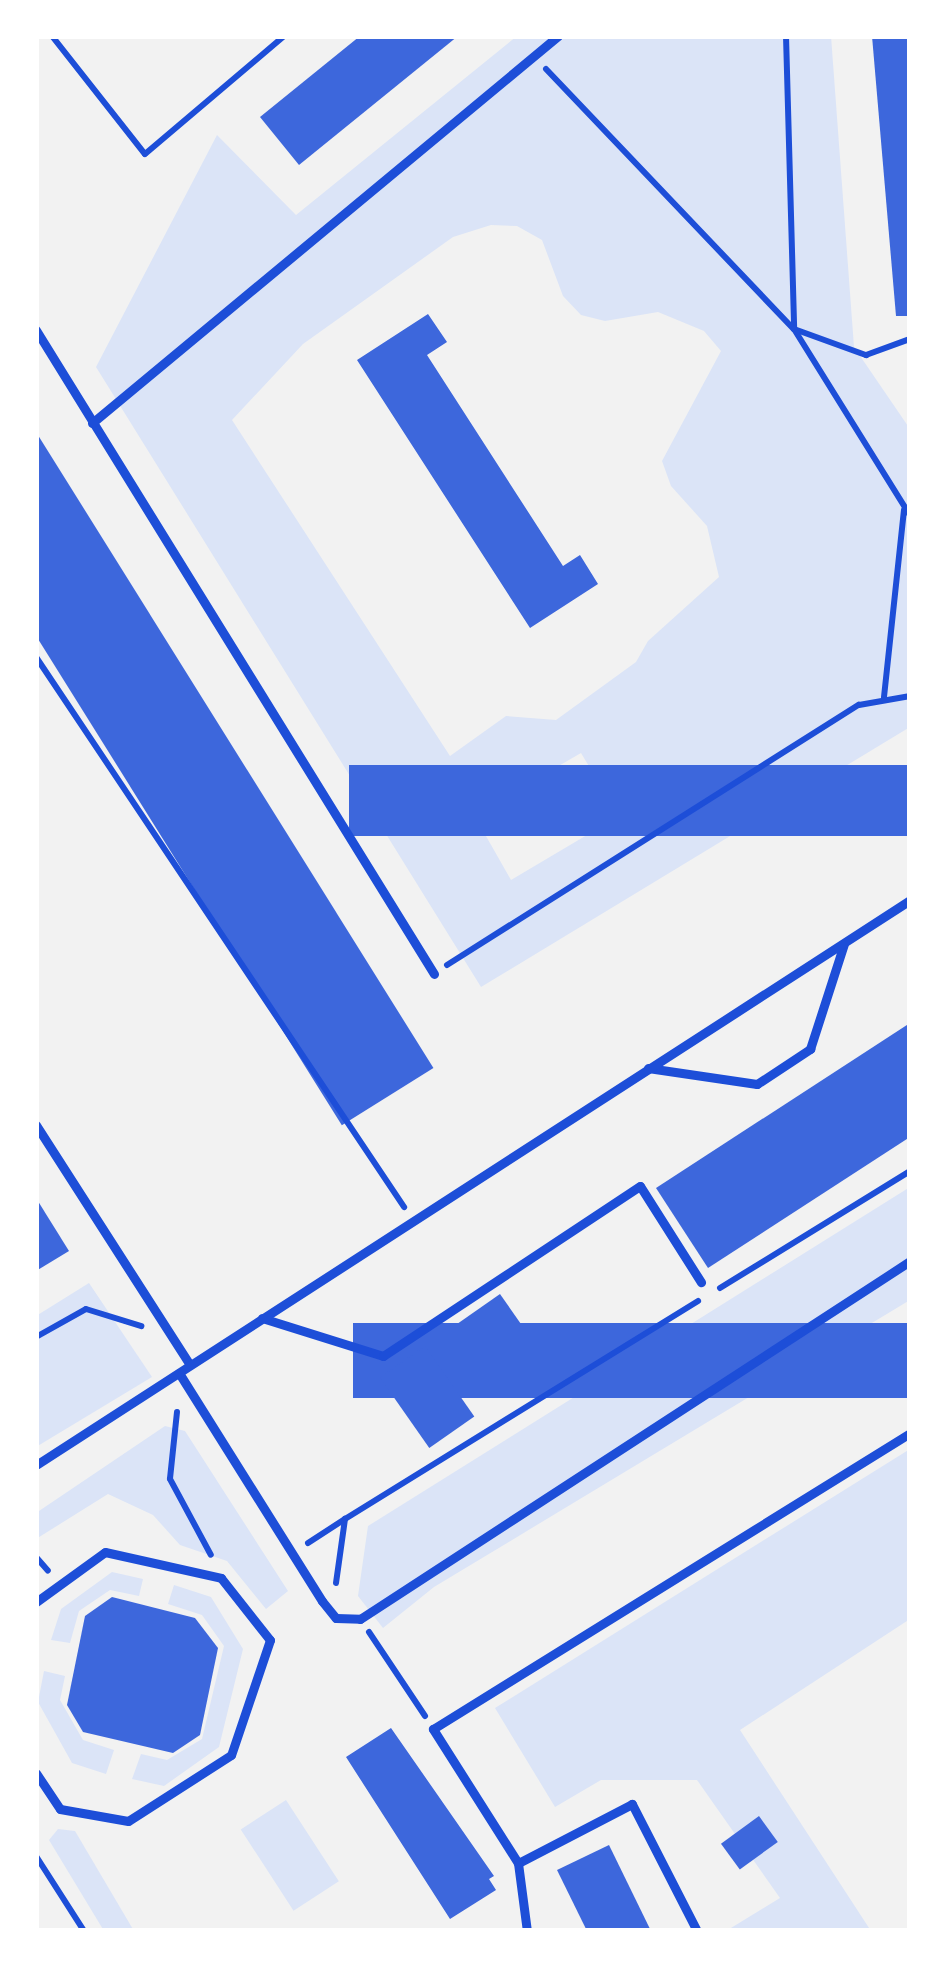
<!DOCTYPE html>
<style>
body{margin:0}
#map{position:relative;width:946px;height:1967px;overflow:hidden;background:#f2f2f2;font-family:Ubuntu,sans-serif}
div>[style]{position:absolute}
.green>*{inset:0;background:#dbe4f7;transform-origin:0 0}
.building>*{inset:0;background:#3d67dc;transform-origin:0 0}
.path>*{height:6px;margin:-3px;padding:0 3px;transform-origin:3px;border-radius:3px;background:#1d4ed8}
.service>*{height:9px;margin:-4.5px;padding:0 4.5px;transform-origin:4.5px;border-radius:4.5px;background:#1d4ed8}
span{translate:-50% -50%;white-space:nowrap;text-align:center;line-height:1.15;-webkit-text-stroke:10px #fff;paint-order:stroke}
.frame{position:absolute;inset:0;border:39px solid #fff;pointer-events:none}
</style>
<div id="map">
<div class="green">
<i style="clip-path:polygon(evenodd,517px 36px,831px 36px,854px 347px,910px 429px,910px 727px,481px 987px,96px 367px,217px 135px,296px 215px,517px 36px,491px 225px,517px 226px,542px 240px,563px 296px,581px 315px,605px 321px,658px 312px,704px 331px,721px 351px,662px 461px,671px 486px,707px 526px,719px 577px,648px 641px,636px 662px,556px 720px,506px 716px,450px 756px,232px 420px,303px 344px,453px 237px,491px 225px,517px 36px,581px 753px,619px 816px,511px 880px,474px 815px,581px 753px)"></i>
<i style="clip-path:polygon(910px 1187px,910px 1300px,434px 1587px,383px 1628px,358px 1596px,368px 1526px)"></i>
<i style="clip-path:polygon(89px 1283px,152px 1377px,36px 1447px,36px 1316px)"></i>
<i style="clip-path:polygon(165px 1426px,185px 1431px,288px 1591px,266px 1609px,227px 1561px,180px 1545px,153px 1515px,108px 1494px,36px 1539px,36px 1513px)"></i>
<i style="clip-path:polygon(910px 1449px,910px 1619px,740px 1730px,871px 1931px,726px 1931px,780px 1898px,697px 1780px,601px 1780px,555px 1807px,495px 1708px)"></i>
<i style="clip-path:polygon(112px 1572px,143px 1579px,139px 1596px,110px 1590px,79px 1611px,70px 1643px,51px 1640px,61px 1609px)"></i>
<i style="clip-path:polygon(174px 1585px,211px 1597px,243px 1649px,219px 1747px,164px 1786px,132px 1779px,141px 1754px,167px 1760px,202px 1739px,224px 1646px,202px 1615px,168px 1604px)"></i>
<i style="clip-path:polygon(44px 1671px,65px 1676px,60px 1700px,83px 1740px,114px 1750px,106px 1774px,72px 1763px,38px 1702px)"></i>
<i style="left:286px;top:1800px;width:97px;height:54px;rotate:57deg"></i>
<i style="clip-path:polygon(58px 1829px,75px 1831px,134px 1931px,104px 1931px,49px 1840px)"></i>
</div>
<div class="building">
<i style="clip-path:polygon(360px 36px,458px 36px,299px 165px,260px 117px)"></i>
<i style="clip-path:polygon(872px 36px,910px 36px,910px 316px,896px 316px)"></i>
<i style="clip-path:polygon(428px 314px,447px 342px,427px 355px,563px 566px,580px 555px,598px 584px,530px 628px,357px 360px)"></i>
<i style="left:36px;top:432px;width:750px;height:108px;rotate:58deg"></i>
<i style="left:910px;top:765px;width:71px;height:561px;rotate:90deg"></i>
<i style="clip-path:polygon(910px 1023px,910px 1137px,708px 1268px,656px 1188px)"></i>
<i style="clip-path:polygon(36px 1198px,69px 1251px,36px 1271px)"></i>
<i style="left:500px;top:1294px;width:86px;height:55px;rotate:55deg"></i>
<i style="left:910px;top:1323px;width:75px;height:557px;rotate:90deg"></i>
<i style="left:425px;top:1346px;width:86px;height:55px;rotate:55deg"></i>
<i style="clip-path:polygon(112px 1597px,195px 1618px,218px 1648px,200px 1735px,173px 1753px,83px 1732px,67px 1705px,85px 1616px)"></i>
<i style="clip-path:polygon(391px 1728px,494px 1876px,489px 1879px,496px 1890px,450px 1919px,346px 1757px)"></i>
<i style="left:759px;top:1816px;width:32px;height:47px;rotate:54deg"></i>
<i style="clip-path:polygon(609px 1845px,651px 1931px,587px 1931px,557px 1870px)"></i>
</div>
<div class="path">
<i style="left:52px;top:36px;width:150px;rotate:51.8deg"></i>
<i style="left:145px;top:154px;width:182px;rotate:-40.3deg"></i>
<i style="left:786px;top:36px;width:293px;rotate:88.4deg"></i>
<i style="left:794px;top:329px;width:77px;rotate:19.9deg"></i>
<i style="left:866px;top:355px;width:47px;rotate:-20deg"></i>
<i style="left:546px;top:69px;width:359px;rotate:46.4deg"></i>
<i style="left:794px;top:329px;width:219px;rotate:58.1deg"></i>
<i style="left:36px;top:657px;width:662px;rotate:56.21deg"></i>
<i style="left:884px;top:697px;width:188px;rotate:-83.9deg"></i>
<i style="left:447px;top:965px;width:487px;rotate:-32.3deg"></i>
<i style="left:859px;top:705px;width:52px;rotate:-10deg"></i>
<i style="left:720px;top:1288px;width:223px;rotate:-31.6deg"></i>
<i style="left:36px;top:1337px;width:57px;rotate:-29.2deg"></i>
<i style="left:86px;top:1309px;width:58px;rotate:17.2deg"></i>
<i style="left:177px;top:1412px;width:67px;rotate:96deg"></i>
<i style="left:170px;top:1479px;width:86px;rotate:61.7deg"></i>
<i style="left:308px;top:1543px;width:44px;rotate:-33deg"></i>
<i style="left:36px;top:1557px;width:18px;rotate:49deg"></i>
<i style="left:336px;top:1583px;width:65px;rotate:-82deg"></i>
<i style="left:345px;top:1519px;width:415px;rotate:-31.7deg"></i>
<i style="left:369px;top:1632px;width:101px;rotate:56.3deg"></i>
<i style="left:36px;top:1856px;width:89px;rotate:57.4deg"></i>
</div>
<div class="service">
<i style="left:36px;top:330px;width:757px;rotate:58.28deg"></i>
<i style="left:92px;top:423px;width:606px;rotate:-39.71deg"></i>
<i style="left:648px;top:1068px;width:110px;rotate:8.4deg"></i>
<i style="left:757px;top:1084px;width:64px;rotate:-33.4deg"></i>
<i style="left:810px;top:1049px;width:110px;rotate:-72.1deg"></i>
<i style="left:36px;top:1125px;width:285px;rotate:57.3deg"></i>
<i style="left:262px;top:1318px;width:127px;rotate:17.4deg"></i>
<i style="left:383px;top:1356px;width:308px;rotate:-33.5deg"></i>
<i style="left:640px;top:1186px;width:114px;rotate:57.6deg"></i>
<i style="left:179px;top:1373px;width:269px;rotate:57.9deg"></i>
<i style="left:322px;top:1601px;width:22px;rotate:51deg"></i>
<i style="left:336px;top:1618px;width:24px;rotate:2deg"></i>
<i style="left:360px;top:1619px;width:656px;rotate:-33.06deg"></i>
<i style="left:36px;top:1465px;width:1041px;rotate:-32.88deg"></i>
<i style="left:36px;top:1602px;width:85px;rotate:-35.9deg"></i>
<i style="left:105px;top:1552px;width:119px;rotate:12.6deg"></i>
<i style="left:221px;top:1578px;width:79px;rotate:51.7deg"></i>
<i style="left:270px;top:1640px;width:121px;rotate:108.7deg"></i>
<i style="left:231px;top:1755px;width:122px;rotate:147.3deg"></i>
<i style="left:128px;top:1821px;width:69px;rotate:-170deg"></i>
<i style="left:60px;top:1809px;width:43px;rotate:-123.7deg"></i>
<i style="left:518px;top:1863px;width:69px;rotate:82.5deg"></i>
<i style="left:697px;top:1931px;width:143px;rotate:-117.1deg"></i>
<i style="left:632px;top:1804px;width:128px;rotate:152.6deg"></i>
<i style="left:518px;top:1863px;width:159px;rotate:-122.4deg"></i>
<i style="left:433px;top:1729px;width:561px;rotate:-31.82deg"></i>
</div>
<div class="frame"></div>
</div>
